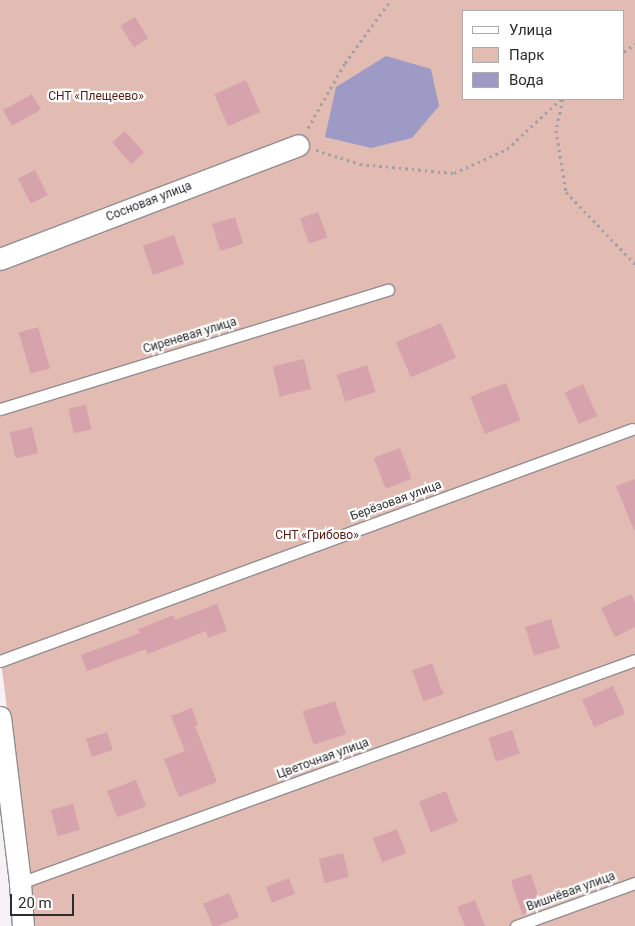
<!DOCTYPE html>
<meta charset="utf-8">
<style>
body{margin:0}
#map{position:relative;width:635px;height:926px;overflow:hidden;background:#f6f1f4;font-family:Roboto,sans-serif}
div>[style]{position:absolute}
.green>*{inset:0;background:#e2bbb2}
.water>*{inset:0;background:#9d9bc6}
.building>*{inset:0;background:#d6a3ac;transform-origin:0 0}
.path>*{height:3px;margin-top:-1.5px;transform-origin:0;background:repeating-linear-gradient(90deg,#a4a0a2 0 2.5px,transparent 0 6.5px)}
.roads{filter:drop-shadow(1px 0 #928d90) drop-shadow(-1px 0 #928d90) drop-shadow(0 1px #928d90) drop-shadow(0 -1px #928d90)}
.service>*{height:11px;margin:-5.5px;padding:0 5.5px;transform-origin:5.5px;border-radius:5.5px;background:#fff}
.minor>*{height:21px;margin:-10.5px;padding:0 10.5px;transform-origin:10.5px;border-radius:10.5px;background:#fff}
span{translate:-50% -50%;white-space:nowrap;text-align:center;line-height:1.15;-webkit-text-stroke:4.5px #fff;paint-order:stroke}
.park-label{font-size:12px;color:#581b11}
.street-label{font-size:12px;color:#2e2c2d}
.legend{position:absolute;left:462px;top:10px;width:162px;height:90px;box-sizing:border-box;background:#fff;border:1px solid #ababab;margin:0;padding:6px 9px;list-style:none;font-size:15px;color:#2e2c2d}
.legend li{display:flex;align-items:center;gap:10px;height:25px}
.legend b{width:25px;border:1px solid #ababab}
.scale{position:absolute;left:10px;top:894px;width:64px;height:22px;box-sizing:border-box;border:2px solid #2e2c2d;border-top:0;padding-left:6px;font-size:15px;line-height:18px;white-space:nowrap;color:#2e2c2d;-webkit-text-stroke:4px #fff;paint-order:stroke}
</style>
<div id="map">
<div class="green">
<i style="clip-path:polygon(evenodd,0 0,635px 0,635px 926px,31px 926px,22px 827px,0 653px,0 0,464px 11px,624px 11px,624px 99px,464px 99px,464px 11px)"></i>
</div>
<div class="water">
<i style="clip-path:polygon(386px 56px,431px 69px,439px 106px,412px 138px,371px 148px,325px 137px,336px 87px)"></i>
</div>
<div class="building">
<i style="left:135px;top:17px;width:25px;height:17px;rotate:58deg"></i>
<i style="left:246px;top:80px;width:35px;height:35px;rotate:66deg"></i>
<i style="left:32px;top:94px;width:18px;height:33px;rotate:61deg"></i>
<i style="left:125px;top:131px;width:29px;height:17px;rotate:49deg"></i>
<i style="left:35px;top:170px;width:28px;height:19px;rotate:63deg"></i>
<i style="left:318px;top:212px;width:27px;height:19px;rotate:70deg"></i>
<i style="left:235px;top:217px;width:28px;height:24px;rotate:73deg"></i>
<i style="left:174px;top:235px;width:31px;height:33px;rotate:71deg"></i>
<i style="left:441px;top:323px;width:38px;height:49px;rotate:67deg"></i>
<i style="left:38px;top:327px;width:43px;height:20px;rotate:74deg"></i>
<i style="left:304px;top:359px;width:31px;height:32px;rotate:77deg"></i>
<i style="left:367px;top:365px;width:28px;height:32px;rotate:72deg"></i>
<i style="left:506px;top:383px;width:40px;height:38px;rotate:69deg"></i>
<i style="left:583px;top:384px;width:35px;height:20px;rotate:66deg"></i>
<i style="left:86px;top:405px;width:25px;height:18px;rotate:78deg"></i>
<i style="left:32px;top:427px;width:27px;height:23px;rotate:77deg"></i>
<i style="left:400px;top:448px;width:33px;height:28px;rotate:69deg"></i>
<i style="clip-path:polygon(635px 479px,635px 530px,634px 530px,616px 486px)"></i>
<i style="clip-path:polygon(631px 594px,635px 603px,635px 627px,615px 637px,601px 608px)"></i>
<i style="clip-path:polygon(217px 604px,227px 631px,208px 638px,206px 631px,148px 654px,146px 649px,87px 671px,81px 655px,140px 633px,138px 629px,174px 615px,175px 620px)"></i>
<i style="left:551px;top:619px;width:30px;height:27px;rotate:73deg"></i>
<i style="left:432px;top:663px;width:33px;height:21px;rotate:70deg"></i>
<i style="left:613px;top:686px;width:30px;height:34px;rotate:66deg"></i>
<i style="left:335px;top:701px;width:35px;height:34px;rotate:72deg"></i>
<i style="clip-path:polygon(192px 708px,198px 725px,195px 726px,217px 782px,179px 797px,164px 759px,185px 751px,171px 716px)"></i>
<i style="left:512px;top:730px;width:25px;height:25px;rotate:72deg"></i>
<i style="left:107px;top:732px;width:19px;height:22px;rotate:72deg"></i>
<i style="left:136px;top:780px;width:28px;height:31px;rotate:69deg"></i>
<i style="left:446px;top:791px;width:33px;height:29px;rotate:69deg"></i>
<i style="left:73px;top:804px;width:27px;height:23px;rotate:75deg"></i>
<i style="left:397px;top:829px;width:26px;height:26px;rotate:69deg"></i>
<i style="left:343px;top:853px;width:25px;height:25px;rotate:76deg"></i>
<i style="left:531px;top:874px;width:36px;height:21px;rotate:72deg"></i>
<i style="left:289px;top:878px;width:17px;height:25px;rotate:69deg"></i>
<i style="left:229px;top:893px;width:26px;height:28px;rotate:67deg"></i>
<i style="clip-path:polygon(475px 900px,485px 926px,465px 926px,457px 907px)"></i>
</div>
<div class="path">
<i style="left:624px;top:52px;width:14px;rotate:-36deg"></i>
<i style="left:563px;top:99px;width:32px;rotate:103deg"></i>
<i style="left:556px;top:130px;width:63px;rotate:80.8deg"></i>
<i style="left:566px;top:192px;width:100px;rotate:46.2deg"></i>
<i style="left:308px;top:128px;width:75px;rotate:-60.4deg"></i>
<i style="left:345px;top:63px;width:78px;rotate:-53.9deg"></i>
<i style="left:316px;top:150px;width:46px;rotate:17.7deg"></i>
<i style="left:360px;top:164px;width:94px;rotate:5.5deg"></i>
<i style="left:454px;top:173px;width:58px;rotate:-24.4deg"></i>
<i style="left:507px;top:149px;width:74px;rotate:-42.8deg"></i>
</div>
<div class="roads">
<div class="service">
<i style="left:0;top:409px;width:406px;rotate:-17.1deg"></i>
<i style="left:0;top:661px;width:673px;rotate:-20.16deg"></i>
<i style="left:20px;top:883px;width:654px;rotate:-19.93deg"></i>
<i style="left:516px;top:926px;width:127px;rotate:-19.9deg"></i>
</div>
<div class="minor">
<i style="left:0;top:259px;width:319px;rotate:-20.9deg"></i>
<i style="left:0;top:717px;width:167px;rotate:83.1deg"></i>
<i style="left:20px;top:883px;width:43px;rotate:86deg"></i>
</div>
</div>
<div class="park-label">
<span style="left:96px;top:97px">СНТ «Плещеево»</span>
<span style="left:317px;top:536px">СНТ «Грибово»</span>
</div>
<div class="street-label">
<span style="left:149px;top:202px;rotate:-21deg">Сосновая улица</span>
<span style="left:190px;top:336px;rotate:-17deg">Сиреневая улица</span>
<span style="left:396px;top:501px;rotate:-20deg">Берёзовая улица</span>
<span style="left:323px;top:759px;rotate:-20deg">Цветочная улица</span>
<span style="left:571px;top:892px;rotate:-20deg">Вишнёвая улица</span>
</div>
<ul class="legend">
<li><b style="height:6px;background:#fff"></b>Улица</li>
<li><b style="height:14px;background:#e2bbb2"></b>Парк</li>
<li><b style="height:14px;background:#9d9bc6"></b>Вода</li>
</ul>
<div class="scale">20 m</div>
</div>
